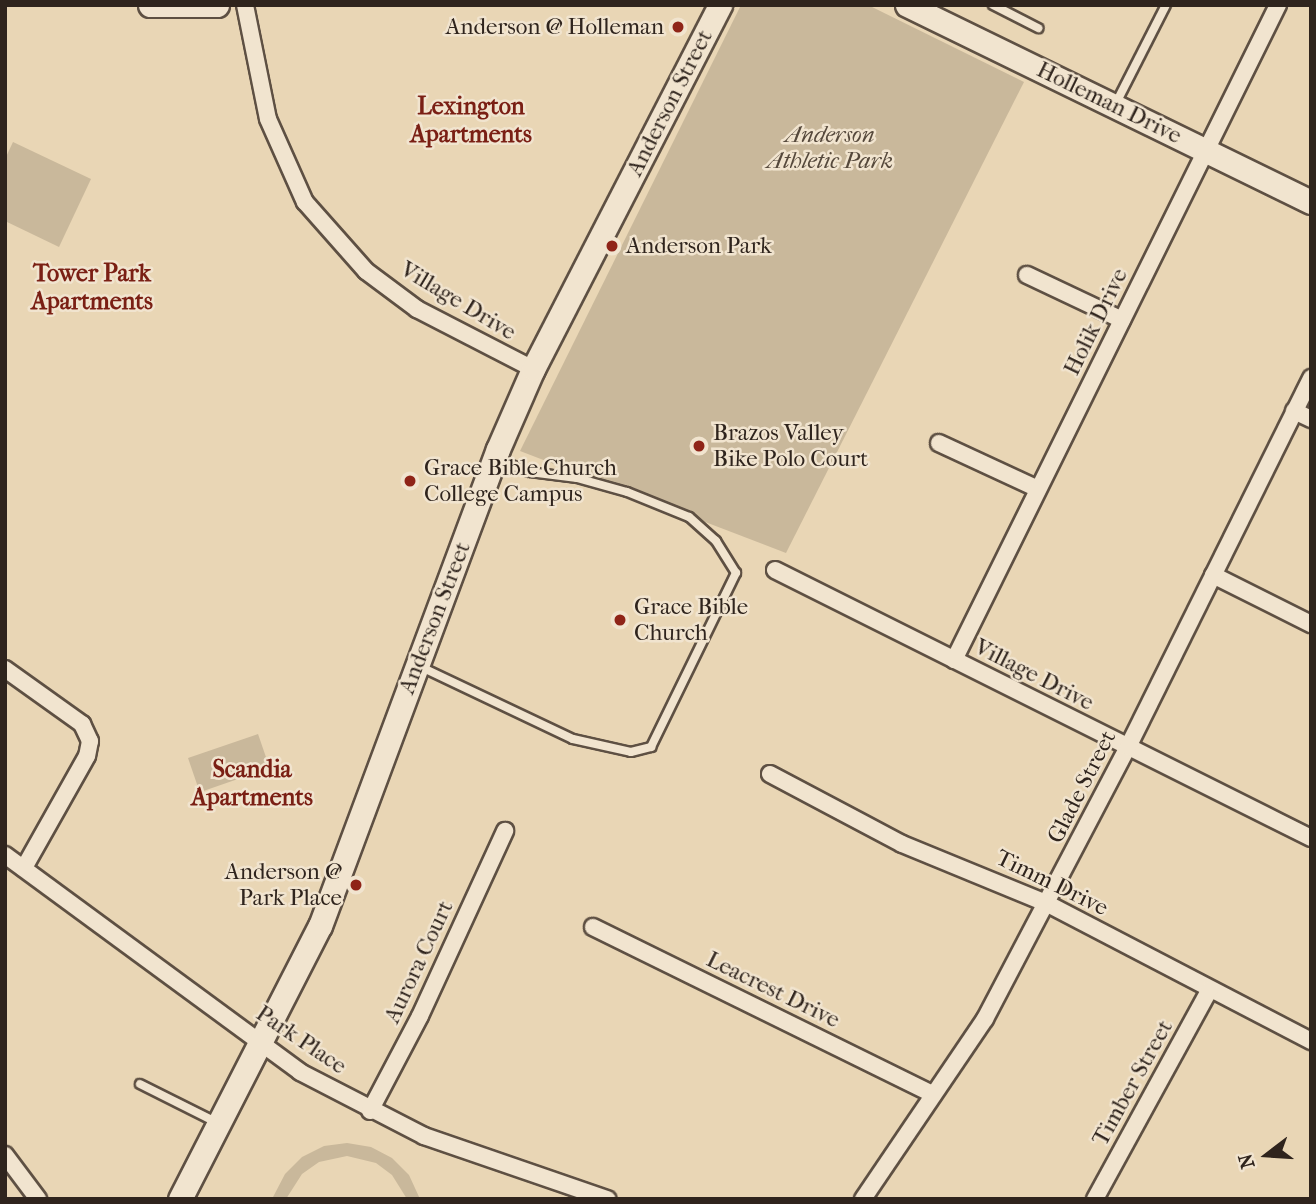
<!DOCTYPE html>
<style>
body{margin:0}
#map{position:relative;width:1316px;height:1204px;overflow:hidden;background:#e9d6b5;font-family:"IM FELL French Canon",serif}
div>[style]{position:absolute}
.green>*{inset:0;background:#c9b89b;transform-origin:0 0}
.roads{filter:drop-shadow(2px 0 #5e5043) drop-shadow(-2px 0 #5e5043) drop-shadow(0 2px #5e5043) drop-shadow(0 -2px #5e5043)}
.lane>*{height:8px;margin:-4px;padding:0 4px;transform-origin:4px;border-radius:4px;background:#f1e4cf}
.street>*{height:16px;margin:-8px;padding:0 8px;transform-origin:8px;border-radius:8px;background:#f1e4cf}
.secondary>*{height:23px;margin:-11.5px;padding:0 11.5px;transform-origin:11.5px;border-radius:11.5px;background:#f1e4cf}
.dots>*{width:19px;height:19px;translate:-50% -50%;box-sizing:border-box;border:4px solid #f1e4cf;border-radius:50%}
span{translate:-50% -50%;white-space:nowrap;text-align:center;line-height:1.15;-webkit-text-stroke:5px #f1e4cf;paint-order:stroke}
.poi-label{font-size:23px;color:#2f241d}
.right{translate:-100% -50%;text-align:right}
.left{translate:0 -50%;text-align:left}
.street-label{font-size:23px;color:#2f241d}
.park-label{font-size:23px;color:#56493c;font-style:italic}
.neighbourhood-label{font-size:24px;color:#7a1f14;font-weight:700}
.frame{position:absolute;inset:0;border:7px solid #2f241d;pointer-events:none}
.north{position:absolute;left:1232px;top:1120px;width:70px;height:70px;-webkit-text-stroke:5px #f1e4cf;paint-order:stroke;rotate:253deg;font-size:19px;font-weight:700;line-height:28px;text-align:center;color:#2f241d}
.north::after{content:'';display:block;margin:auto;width:24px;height:32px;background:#2f241d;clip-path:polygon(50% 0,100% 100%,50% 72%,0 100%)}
</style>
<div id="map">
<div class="green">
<i style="clip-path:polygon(741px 5px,868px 5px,1024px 82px,786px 553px,520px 451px)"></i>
<i style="clip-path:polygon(13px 142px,91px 179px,59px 247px,5px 221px,5px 159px)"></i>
<i style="left:258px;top:734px;width:36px;height:74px;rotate:71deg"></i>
<i style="clip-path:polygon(347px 1143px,371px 1147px,392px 1158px,409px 1175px,420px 1199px,407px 1199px,392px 1175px,376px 1163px,347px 1156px,319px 1162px,302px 1174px,286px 1199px,272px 1199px,285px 1174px,302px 1157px,324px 1146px)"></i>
</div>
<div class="roads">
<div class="lane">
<i style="left:993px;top:5px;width:51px;rotate:27.1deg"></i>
<i style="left:1115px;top:105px;width:112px;rotate:-63deg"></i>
<i style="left:419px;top:666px;width:170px;rotate:25.4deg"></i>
<i style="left:573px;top:739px;width:59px;rotate:12.6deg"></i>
<i style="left:631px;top:752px;width:21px;rotate:-14deg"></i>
<i style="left:651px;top:747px;width:194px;rotate:-64deg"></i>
<i style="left:736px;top:573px;width:38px;rotate:-122deg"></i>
<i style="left:716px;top:541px;width:36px;rotate:-138deg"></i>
<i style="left:689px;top:517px;width:67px;rotate:-158deg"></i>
<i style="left:627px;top:492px;width:52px;rotate:-164.4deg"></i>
<i style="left:577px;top:478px;width:48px;rotate:-172.9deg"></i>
<i style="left:529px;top:472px;width:35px;rotate:-158deg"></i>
<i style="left:140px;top:1084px;width:85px;rotate:26.6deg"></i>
</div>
<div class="street">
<i style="left:245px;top:5px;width:116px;rotate:78.6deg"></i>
<i style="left:268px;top:119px;width:91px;rotate:66deg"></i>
<i style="left:305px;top:202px;width:92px;rotate:48.5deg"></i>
<i style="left:366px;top:271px;width:64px;rotate:36.7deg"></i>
<i style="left:417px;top:309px;width:131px;rotate:27.3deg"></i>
<i style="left:1027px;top:275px;width:105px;rotate:25.3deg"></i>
<i style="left:1294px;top:411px;width:19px;rotate:25deg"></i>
<i style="left:939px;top:443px;width:109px;rotate:24.9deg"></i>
<i style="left:775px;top:570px;width:599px;rotate:26.57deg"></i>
<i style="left:1213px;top:575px;width:110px;rotate:26.6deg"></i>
<i style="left:954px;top:660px;width:731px;rotate:-63.68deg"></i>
<i style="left:5px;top:669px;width:95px;rotate:35.5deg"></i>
<i style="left:82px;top:724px;width:19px;rotate:65deg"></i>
<i style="left:90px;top:741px;width:15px;rotate:101deg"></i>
<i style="left:87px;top:756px;width:129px;rotate:119.4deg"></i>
<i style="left:770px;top:774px;width:149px;rotate:27.9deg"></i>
<i style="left:902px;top:844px;width:158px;rotate:22.3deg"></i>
<i style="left:1048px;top:904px;width:297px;rotate:27.5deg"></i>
<i style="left:5px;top:855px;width:366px;rotate:36.3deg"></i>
<i style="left:300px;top:1072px;width:140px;rotate:27.3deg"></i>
<i style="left:424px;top:1136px;width:194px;rotate:19deg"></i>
<i style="left:593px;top:927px;width:379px;rotate:26.2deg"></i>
<i style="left:370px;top:1111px;width:107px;rotate:-62.2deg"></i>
<i style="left:420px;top:1016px;width:204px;rotate:-65.3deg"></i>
<i style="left:5px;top:1155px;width:55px;rotate:53.1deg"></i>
<i style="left:863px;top:1199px;width:217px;rotate:-55.9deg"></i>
<i style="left:985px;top:1019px;width:307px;rotate:-62.3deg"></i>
<i style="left:1128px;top:747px;width:412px;rotate:-63.6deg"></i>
<i style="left:1095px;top:1199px;width:239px;rotate:-61.3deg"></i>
</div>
<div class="secondary">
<i style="left:150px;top:5px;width:67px"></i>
<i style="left:907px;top:5px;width:449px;rotate:26deg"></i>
<i style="left:180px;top:1199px;width:307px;rotate:-62.9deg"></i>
<i style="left:320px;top:926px;width:509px;rotate:-69.54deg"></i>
<i style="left:498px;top:449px;width:87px;rotate:-66.4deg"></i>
<i style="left:533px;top:369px;width:409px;rotate:-62.8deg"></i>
</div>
</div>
<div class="dots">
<i style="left:678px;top:27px;background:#8f2418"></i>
<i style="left:612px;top:246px;background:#8f2418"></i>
<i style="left:699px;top:446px;background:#8f2418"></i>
<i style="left:410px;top:481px;background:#8f2418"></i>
<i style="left:620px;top:620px;background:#8f2418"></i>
<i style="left:356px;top:885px;background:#8f2418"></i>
</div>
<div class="poi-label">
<span class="right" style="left:664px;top:27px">Anderson @ Holleman</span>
<span class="left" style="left:626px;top:246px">Anderson Park</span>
<span class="left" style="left:713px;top:446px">Brazos Valley<br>Bike Polo Court</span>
<span class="left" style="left:424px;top:481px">Grace Bible Church<br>College Campus</span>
<span class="left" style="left:634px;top:620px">Grace Bible<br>Church</span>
<span class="right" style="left:342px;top:885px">Anderson @<br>Park Place</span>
</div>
<div class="street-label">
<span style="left:670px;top:103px;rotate:-63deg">Anderson Street</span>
<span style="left:1109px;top:103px;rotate:26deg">Holleman Drive</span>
<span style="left:458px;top:301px;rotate:31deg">Village Drive</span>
<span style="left:1096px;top:322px;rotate:-64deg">Holik Drive</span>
<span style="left:435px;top:618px;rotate:-69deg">Anderson Street</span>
<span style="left:1034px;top:675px;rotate:27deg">Village Drive</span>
<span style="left:1082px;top:787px;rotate:-63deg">Glade Street</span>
<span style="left:1052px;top:883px;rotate:26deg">Timm Drive</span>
<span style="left:419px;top:962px;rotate:-65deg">Aurora Court</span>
<span style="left:773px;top:990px;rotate:26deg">Leacrest Drive</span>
<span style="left:301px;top:1040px;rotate:34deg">Park Place</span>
<span style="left:1133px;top:1083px;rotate:-61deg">Timber Street</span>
</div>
<div class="park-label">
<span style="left:830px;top:148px">Anderson<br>Athletic Park</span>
</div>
<div class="neighbourhood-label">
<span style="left:471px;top:121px">Lexington<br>Apartments</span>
<span style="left:92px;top:288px">Tower Park<br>Apartments</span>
<span style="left:252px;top:784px">Scandia<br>Apartments</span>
</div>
<div class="frame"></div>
<div class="north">N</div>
</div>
